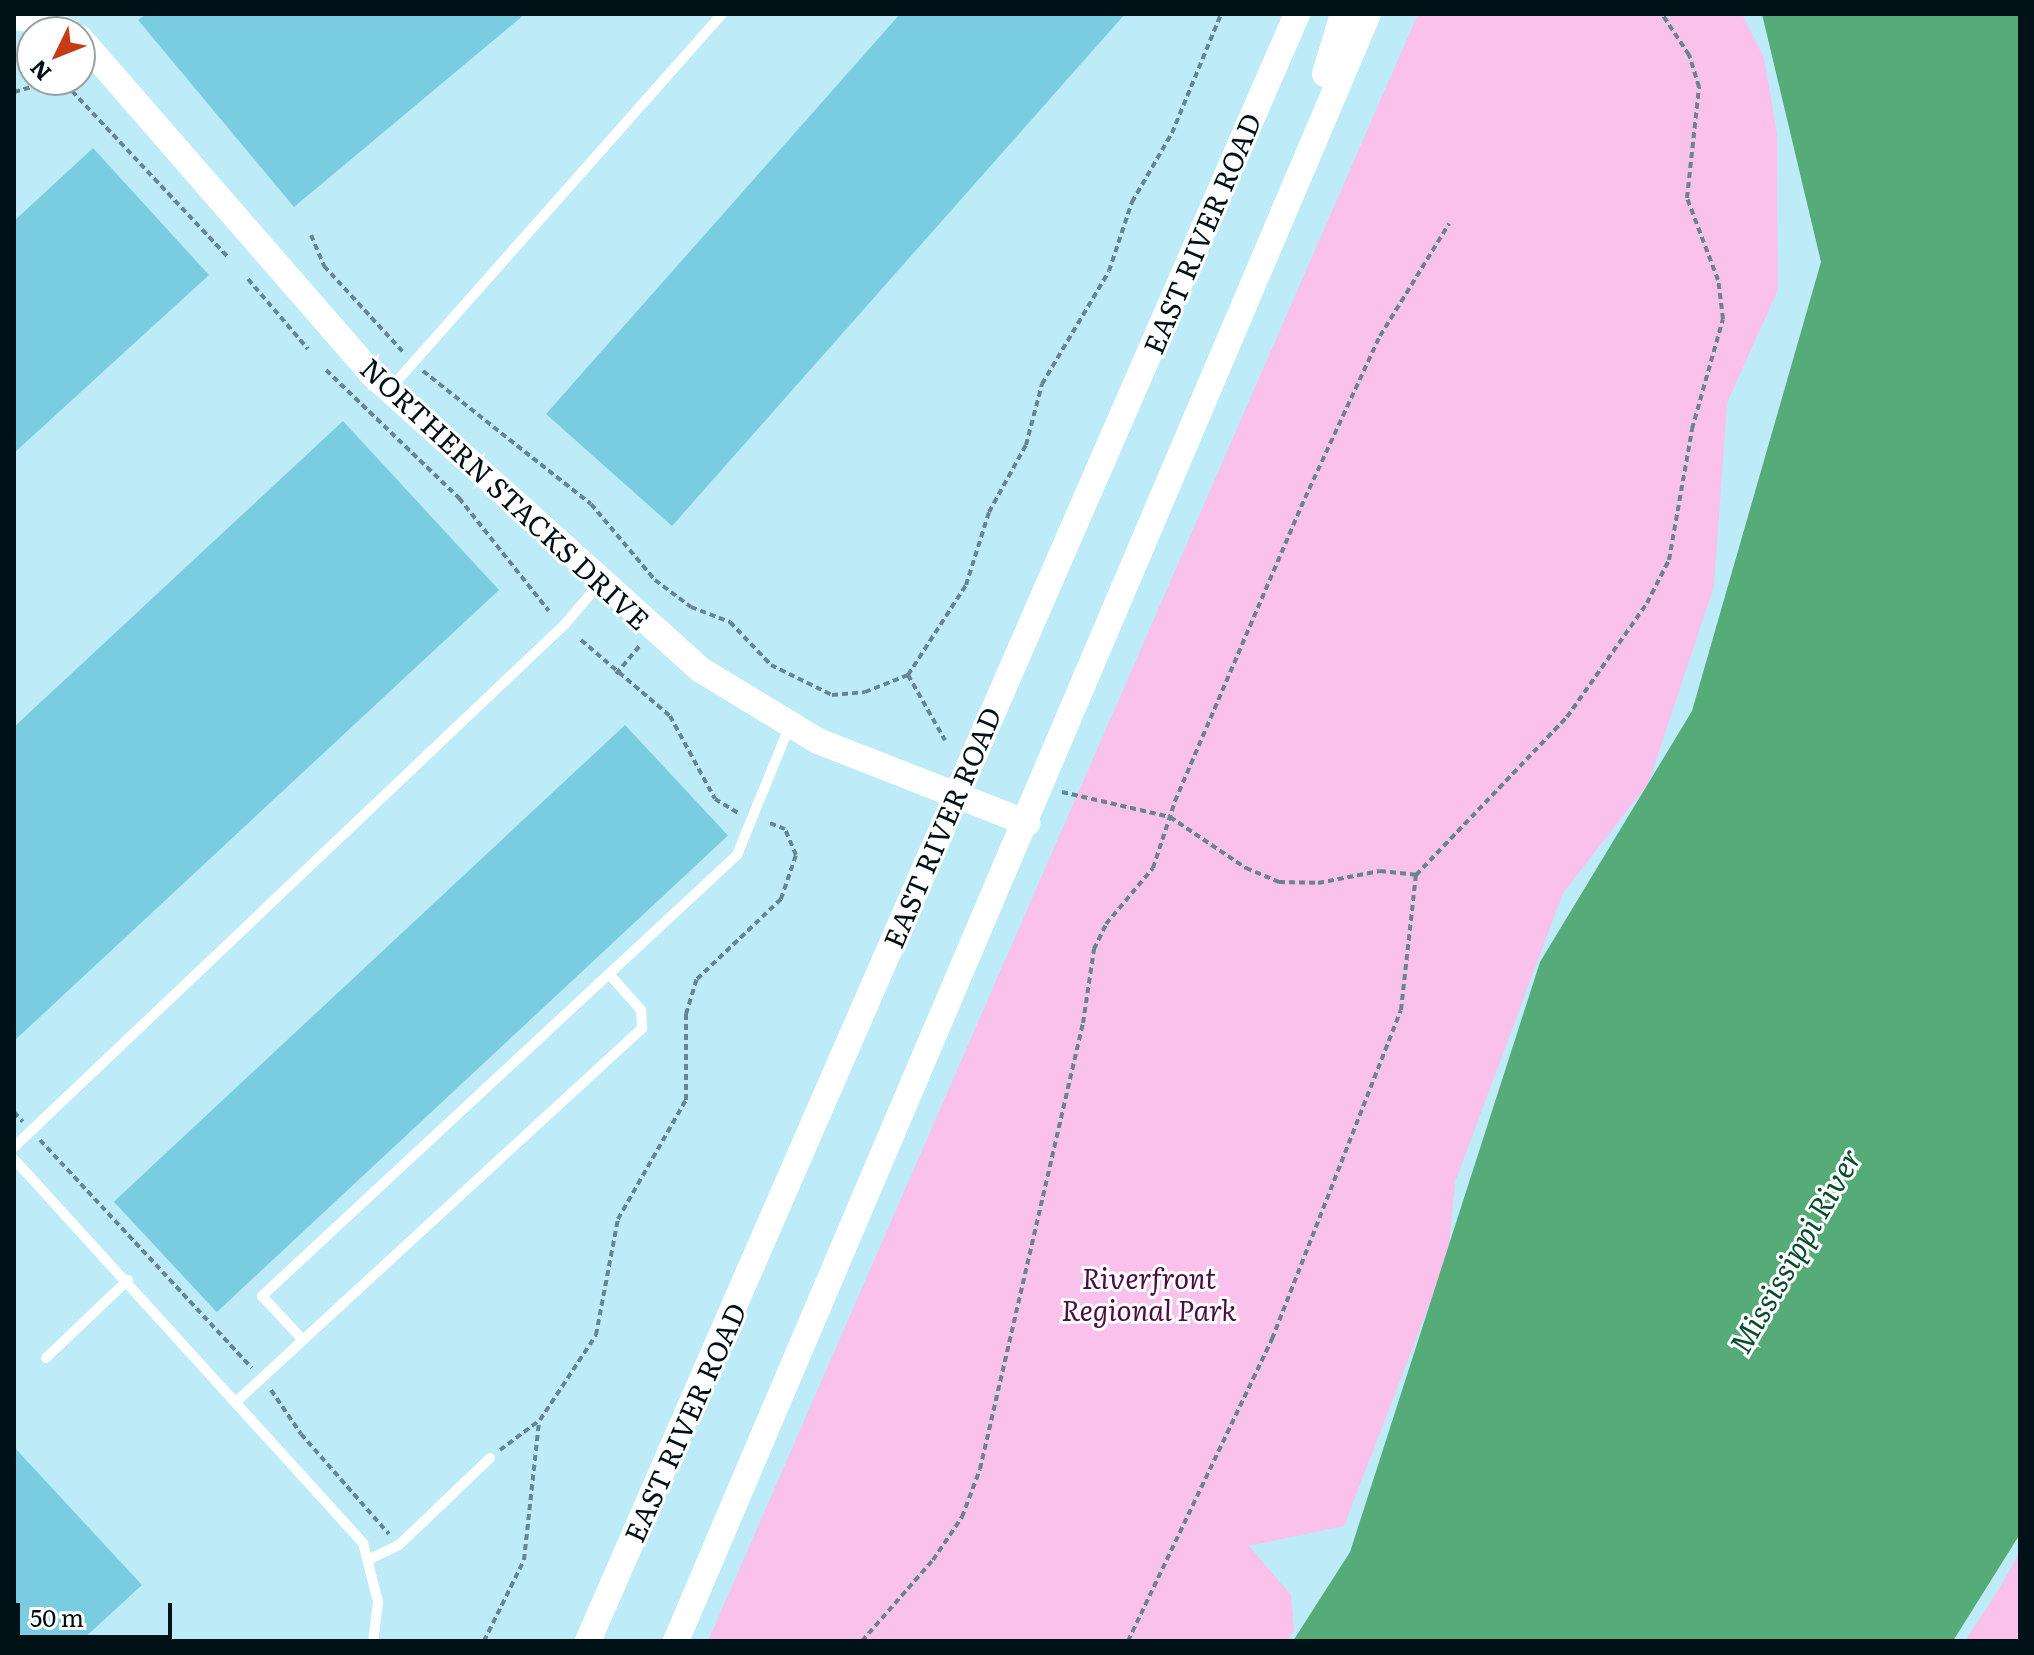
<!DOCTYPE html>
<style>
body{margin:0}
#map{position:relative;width:2034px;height:1655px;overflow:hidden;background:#bdecf8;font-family:Literata,serif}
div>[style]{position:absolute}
.green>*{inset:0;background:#f9c1eb}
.water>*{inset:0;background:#55ac78}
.building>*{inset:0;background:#7acde1;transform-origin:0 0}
.path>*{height:4px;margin-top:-2px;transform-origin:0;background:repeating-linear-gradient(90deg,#65868f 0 6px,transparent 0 10px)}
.service>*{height:10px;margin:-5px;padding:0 5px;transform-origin:5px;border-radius:5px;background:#fff}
.tertiary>*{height:26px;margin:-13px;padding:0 13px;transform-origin:13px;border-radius:13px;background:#fff}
span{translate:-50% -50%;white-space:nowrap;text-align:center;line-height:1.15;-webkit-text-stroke:6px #fff;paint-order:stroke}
.street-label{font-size:28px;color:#001217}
.park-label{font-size:28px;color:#4e0c44;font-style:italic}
.water-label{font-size:30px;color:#074d2b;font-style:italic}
.frame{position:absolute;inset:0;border:16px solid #001217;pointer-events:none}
.north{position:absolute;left:16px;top:16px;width:80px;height:80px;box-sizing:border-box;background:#fff;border:2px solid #99a0a2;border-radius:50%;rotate:227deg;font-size:22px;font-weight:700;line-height:32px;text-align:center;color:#001217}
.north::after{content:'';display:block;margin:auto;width:28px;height:36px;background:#c53c16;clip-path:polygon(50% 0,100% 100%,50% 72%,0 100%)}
.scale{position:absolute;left:16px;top:1603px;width:156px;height:36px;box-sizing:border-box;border:4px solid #001217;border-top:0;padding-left:10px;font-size:24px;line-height:28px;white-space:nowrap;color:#001217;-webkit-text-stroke:6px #fff;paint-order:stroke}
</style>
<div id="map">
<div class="green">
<i style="clip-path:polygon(1418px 14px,1742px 14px,1764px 58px,1777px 133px,1778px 290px,1727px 403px,1714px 586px,1648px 784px,1563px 893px,1455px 1182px,1448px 1256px,1344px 1526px,1249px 1546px,1291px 1595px,1294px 1630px,1287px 1641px,708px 1641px)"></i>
<i style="clip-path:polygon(2020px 1551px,2020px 1641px,1965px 1641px,2002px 1584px)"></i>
</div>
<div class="water">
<i style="clip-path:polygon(1762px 14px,2020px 14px,2020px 1534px,1953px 1641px,1293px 1641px,1350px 1552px,1540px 962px,1692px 711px,1821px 262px)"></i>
</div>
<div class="building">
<i style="clip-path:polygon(146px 14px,525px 14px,294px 207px,138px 20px)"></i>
<i style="clip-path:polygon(900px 14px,1125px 14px,672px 526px,546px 414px)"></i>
<i style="clip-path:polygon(93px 148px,209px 275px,14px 453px,14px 221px)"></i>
<i style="clip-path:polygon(343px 421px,499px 590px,14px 1041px,14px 727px)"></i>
<i style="left:625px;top:725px;width:151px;height:699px;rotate:47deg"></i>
<i style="clip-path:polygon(14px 1447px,142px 1585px,81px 1641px,14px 1641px)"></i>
</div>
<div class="path">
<i style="left:14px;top:92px;width:35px;rotate:-16deg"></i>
<i style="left:48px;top:82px;width:26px;rotate:21deg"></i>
<i style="left:72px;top:91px;width:229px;rotate:46.8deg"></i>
<i style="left:311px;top:235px;width:34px;rotate:67deg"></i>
<i style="left:324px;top:266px;width:120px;rotate:47.4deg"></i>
<i style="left:248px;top:279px;width:92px;rotate:49.4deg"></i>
<i style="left:326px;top:370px;width:185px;rotate:43.9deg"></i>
<i style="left:459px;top:498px;width:144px;rotate:51.5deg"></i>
<i style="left:423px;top:371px;width:214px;rotate:38.4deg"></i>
<i style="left:591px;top:504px;width:99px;rotate:49.9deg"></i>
<i style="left:655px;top:580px;width:45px;rotate:36.9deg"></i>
<i style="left:691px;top:607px;width:42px;rotate:21deg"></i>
<i style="left:730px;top:622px;width:59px;rotate:46.4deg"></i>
<i style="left:771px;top:665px;width:68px;rotate:26.2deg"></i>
<i style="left:832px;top:695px;width:33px;rotate:-5deg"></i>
<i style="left:865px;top:692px;width:46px;rotate:-21.6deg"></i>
<i style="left:908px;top:675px;width:75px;rotate:60.4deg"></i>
<i style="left:581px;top:640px;width:117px;rotate:40.5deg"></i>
<i style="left:670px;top:716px;width:94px;rotate:61.5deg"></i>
<i style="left:715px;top:799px;width:29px;rotate:31deg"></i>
<i style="left:616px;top:674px;width:39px;rotate:-50deg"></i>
<i style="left:908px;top:675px;width:107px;rotate:-57.2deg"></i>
<i style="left:966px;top:585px;width:77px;rotate:-72.5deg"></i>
<i style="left:989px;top:512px;width:77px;rotate:-61.1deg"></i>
<i style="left:1026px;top:445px;width:63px;rotate:-75.3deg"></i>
<i style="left:1042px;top:384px;width:131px;rotate:-59.3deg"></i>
<i style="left:1109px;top:271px;width:73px;rotate:-71.6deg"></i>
<i style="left:1132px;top:202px;width:80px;rotate:-59.9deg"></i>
<i style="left:1172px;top:133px;width:129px;rotate:-67.6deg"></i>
<i style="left:1062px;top:792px;width:111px;rotate:13deg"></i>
<i style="left:1170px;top:817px;width:92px;rotate:33.9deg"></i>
<i style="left:1246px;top:868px;width:36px;rotate:23deg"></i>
<i style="left:1279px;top:882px;width:39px;rotate:1deg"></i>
<i style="left:1318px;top:883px;width:63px;rotate:-11deg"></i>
<i style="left:1380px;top:871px;width:36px;rotate:6deg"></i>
<i style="left:14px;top:1112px;width:13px;rotate:48deg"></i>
<i style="left:40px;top:1140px;width:311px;rotate:47.1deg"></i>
<i style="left:271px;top:1390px;width:53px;rotate:55.7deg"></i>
<i style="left:301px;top:1434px;width:133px;rotate:48.7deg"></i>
<i style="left:500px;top:1450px;width:50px;rotate:-36.9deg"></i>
<i style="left:540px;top:1420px;width:102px;rotate:-56.6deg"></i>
<i style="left:596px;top:1335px;width:118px;rotate:-79.3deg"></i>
<i style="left:618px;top:1219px;width:137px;rotate:-60.3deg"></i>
<i style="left:686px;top:1100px;width:86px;rotate:-90deg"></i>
<i style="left:686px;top:1014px;width:37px;rotate:-73deg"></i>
<i style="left:697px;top:979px;width:116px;rotate:-43.6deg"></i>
<i style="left:781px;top:899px;width:46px;rotate:-71.2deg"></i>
<i style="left:796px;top:855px;width:28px;rotate:-113deg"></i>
<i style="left:785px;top:829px;width:19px;rotate:-159deg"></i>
<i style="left:484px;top:1641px;width:90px;rotate:-63.7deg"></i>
<i style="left:524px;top:1560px;width:139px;rotate:-83.8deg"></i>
<i style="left:862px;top:1641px;width:108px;rotate:-48.8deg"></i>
<i style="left:933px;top:1560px;width:52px;rotate:-56deg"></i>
<i style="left:962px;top:1517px;width:51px;rotate:-69.4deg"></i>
<i style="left:980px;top:1469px;width:458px;rotate:-77deg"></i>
<i style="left:1083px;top:1023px;width:75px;rotate:-81.5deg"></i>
<i style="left:1094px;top:949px;width:28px;rotate:-64deg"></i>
<i style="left:1106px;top:924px;width:73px;rotate:-50deg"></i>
<i style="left:1153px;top:868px;width:71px;rotate:-71.8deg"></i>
<i style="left:1175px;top:801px;width:330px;rotate:-66.8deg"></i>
<i style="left:1305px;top:498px;width:179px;rotate:-65.2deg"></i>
<i style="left:1380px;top:336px;width:132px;rotate:-58.4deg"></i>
<i style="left:1128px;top:1641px;width:335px;rotate:-64.5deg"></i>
<i style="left:1272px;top:1339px;width:353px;rotate:-68.6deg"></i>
<i style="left:1401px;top:1010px;width:136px;rotate:-83.7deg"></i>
<i style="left:1416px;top:875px;width:219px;rotate:-46.3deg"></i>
<i style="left:1567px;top:717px;width:139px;rotate:-54.9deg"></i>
<i style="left:1647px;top:603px;width:48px;rotate:-62.9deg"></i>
<i style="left:1669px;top:560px;width:133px;rotate:-80deg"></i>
<i style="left:1692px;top:429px;width:114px;rotate:-74.3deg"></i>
<i style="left:1723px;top:319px;width:39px;rotate:-97deg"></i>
<i style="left:1718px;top:280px;width:88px;rotate:-110.7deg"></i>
<i style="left:1687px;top:198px;width:112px;rotate:-83.8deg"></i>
<i style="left:1699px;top:87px;width:34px;rotate:-107deg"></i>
<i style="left:1689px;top:55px;width:49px;rotate:-123.4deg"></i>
</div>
<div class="service">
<i style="left:389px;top:390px;width:502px;rotate:-48.47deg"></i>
<i style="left:14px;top:1147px;width:760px;rotate:-43.51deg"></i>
<i style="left:565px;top:624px;width:54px;rotate:-49.5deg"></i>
<i style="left:14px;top:1159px;width:519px;rotate:47.73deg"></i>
<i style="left:363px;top:1543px;width:61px;rotate:75.7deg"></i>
<i style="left:378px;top:1602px;width:39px;rotate:97deg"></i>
<i style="left:303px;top:1340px;width:461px;rotate:-42.6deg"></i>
<i style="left:642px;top:1028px;width:18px;rotate:-93deg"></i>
<i style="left:641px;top:1010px;width:48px;rotate:-131.6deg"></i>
<i style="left:46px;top:1358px;width:113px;rotate:-43.6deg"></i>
<i style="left:237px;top:1401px;width:90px;rotate:-42.7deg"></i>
<i style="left:303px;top:1340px;width:60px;rotate:-133deg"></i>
<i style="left:262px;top:1296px;width:648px;rotate:-42.87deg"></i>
<i style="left:737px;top:855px;width:140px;rotate:-67.8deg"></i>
<i style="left:370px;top:1559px;width:32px;rotate:-26deg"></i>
<i style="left:399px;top:1545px;width:126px;rotate:-43.7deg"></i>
</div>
<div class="tertiary">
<i style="left:15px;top:17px;width:35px;rotate:8deg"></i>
<i style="left:50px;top:22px;width:22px;rotate:27deg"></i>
<i style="left:80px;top:38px;width:444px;rotate:49deg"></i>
<i style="left:371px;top:373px;width:444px;rotate:42deg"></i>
<i style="left:701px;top:670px;width:137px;rotate:31.3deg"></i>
<i style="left:818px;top:741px;width:225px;rotate:21.4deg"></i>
<i style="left:1325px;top:74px;width:63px;rotate:-73.3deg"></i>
<i style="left:588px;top:1641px;width:1775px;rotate:-66.45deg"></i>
<i style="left:676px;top:1641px;width:1768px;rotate:-66.96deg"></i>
</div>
<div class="street-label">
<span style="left:1201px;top:233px;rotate:-67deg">EAST RIVER ROAD</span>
<span style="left:506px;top:493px;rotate:43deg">NORTHERN STACKS DRIVE</span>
<span style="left:941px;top:827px;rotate:-67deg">EAST RIVER ROAD</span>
<span style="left:684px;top:1422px;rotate:-66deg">EAST RIVER ROAD</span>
</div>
<div class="park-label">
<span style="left:1149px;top:1293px">Riverfront<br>Regional Park</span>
</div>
<div class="water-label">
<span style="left:1794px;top:1250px;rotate:-60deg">Mississippi River</span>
</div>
<div class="frame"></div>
<div class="north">N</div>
<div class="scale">50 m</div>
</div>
